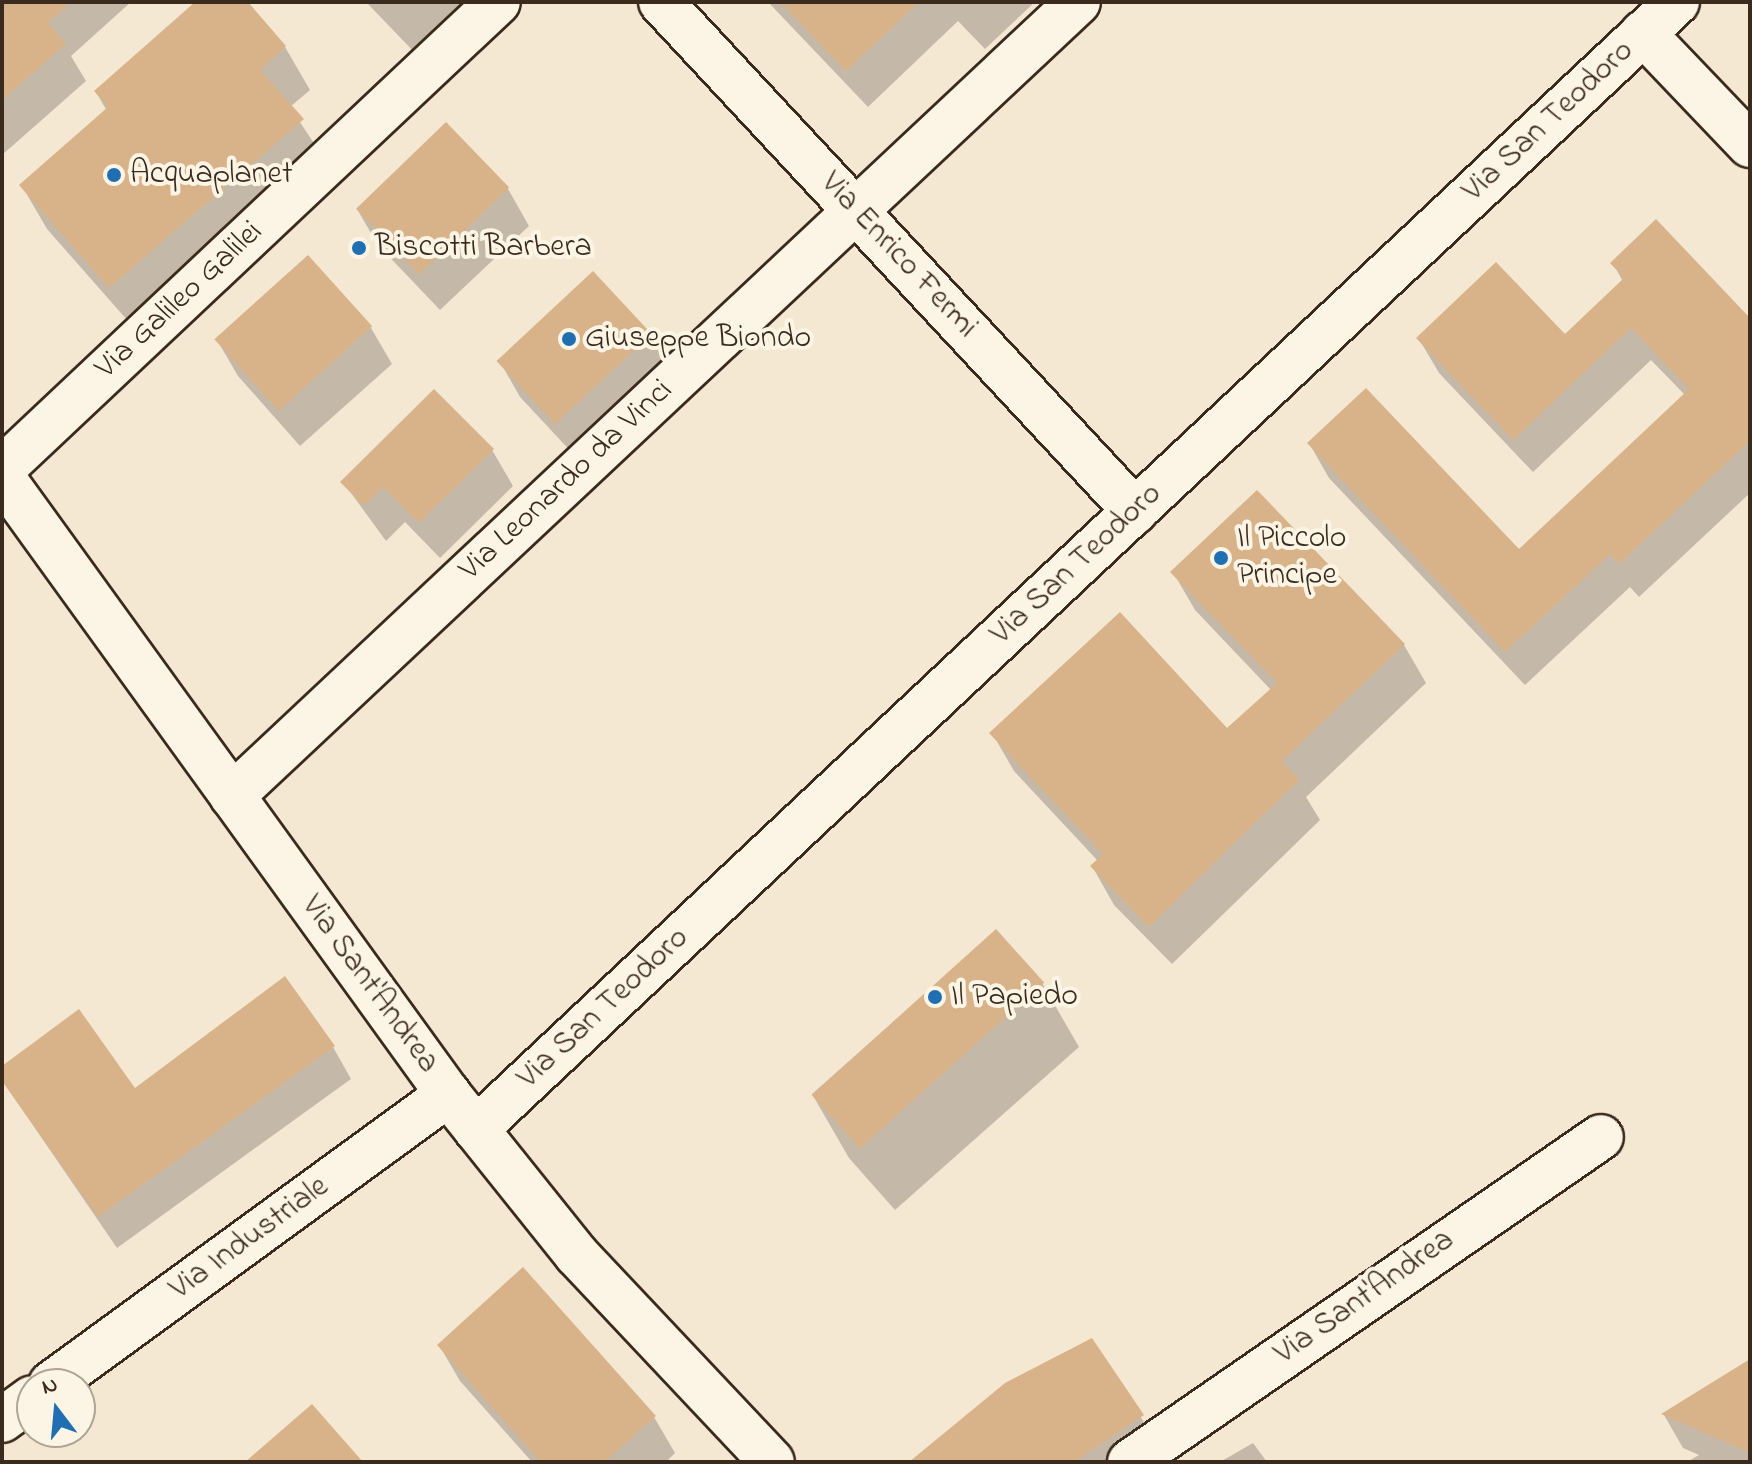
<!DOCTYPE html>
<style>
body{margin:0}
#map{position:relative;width:1752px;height:1464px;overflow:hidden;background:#f5e8d3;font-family:"Indie Flower",sans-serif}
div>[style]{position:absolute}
.shadow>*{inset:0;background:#0003}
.building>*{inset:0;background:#d8b38a;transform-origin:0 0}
.roads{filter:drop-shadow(2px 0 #3b2a1e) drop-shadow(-2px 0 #3b2a1e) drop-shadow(0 2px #3b2a1e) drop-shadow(0 -2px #3b2a1e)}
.minor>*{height:44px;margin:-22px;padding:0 22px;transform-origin:22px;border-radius:22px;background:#fcf5e5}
.tertiary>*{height:44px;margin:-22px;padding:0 22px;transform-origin:22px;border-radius:22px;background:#fcf5e5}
.dots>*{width:22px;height:22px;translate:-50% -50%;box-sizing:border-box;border:4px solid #fcf5e5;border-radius:50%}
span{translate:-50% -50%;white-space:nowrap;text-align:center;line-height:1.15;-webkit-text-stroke:8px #fcf5e5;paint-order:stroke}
.street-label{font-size:32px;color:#3b2a1e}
.poi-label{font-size:32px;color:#3b2a1e}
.left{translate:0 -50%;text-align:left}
.frame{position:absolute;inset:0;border:4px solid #3b2a1e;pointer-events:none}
.north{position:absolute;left:16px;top:1368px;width:80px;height:80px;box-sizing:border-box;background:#fcf5e5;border:2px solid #afa495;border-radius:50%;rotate:344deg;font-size:22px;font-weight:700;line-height:32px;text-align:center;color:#3b2a1e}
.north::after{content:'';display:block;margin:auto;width:28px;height:36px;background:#1f6fb2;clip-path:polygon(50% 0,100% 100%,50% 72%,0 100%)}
</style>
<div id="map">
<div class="shadow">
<i style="clip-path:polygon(2px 2px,131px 2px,71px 56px,86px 81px,2px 155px)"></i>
<i style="clip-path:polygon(198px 2px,245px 2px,285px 47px,310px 90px,290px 107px,327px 163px,135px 329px,47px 229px,22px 186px,107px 111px,96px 92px)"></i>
<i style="clip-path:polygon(366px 2px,475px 2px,418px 56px)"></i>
<i style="clip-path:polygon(768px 2px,1035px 2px,985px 49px,958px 21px,868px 107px)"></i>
<i style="clip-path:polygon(508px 189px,529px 226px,440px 310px,378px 245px,357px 209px)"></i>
<i style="clip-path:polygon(1613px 263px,1750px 321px,1750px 493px,1639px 597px,1630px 587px,1525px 685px,1329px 478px,1309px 443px,1519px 552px,1685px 395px,1651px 360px,1533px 472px,1439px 373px,1419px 339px,1565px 337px,1623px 282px)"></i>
<i style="clip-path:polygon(371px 328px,392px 364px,300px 446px,238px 376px,217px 340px)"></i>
<i style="clip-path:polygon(650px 335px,671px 371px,577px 458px,520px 397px,499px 360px)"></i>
<i style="clip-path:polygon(492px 450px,513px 486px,440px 558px,405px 522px,386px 541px,343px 482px)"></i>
<i style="clip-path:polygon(1173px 572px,1404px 645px,1426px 683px,1306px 797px,1320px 820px,1172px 964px,1114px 905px,1092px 866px,1098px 861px,1014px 771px,992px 733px,1227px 731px,1271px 690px,1195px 610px)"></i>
<i style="clip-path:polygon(996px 931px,1042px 983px,1079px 1047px,895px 1210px,849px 1158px,812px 1094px)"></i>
<i style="clip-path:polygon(333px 1047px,351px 1079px,117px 1248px,2px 1080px,2px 1068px,135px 1091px)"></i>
<i style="clip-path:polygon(1091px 1340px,1158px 1444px,1130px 1462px,912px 1462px)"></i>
<i style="clip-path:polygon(439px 1345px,654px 1417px,675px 1453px,666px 1462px,532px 1462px,460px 1381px)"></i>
<i style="clip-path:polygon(1750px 1361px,1750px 1462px,1687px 1462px,1699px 1455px,1683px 1448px,1664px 1415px)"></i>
<i style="clip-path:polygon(1253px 1443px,1267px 1462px,1220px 1462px)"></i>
</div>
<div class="building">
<i style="clip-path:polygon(2px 2px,70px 2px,48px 23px,66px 44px,2px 100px)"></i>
<i style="clip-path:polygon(195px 2px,248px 2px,286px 46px,260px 70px,304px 119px,109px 288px,19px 185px,108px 107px,94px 91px)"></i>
<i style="clip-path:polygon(780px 2px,919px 2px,846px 71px)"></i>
<i style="left:446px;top:122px;width:91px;height:125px;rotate:46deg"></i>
<i style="clip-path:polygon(1656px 219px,1750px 318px,1750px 441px,1619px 564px,1610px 554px,1505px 652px,1307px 443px,1366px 388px,1519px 549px,1689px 389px,1631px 328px,1513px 440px,1416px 338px,1496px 262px,1565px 334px,1624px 278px,1610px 263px)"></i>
<i style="left:308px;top:255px;width:96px;height:126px;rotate:48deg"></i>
<i style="left:593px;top:271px;width:86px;height:132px;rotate:47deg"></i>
<i style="clip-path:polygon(434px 389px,494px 449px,419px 523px,383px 487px,364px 506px,340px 482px)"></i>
<i style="clip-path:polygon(1257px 490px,1405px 644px,1282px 761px,1299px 780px,1149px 927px,1090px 866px,1103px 854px,989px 733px,1120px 612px,1227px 728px,1277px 683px,1170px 572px)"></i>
<i style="left:996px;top:929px;width:72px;height:248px;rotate:48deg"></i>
<i style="clip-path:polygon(285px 976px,335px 1046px,98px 1217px,2px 1081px,2px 1066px,79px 1009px,135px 1088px)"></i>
<i style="clip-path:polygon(523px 1267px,656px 1416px,604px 1462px,541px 1462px,437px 1345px)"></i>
<i style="clip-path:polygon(1092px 1338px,1144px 1415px,1074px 1462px,909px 1462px,1005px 1383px)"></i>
<i style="clip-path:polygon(1750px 1359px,1750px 1453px,1661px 1414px)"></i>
<i style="clip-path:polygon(312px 1404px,363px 1462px,245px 1462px)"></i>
</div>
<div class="roads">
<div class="minor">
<i style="left:661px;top:2px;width:696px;rotate:47.04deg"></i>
<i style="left:1643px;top:33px;width:155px;rotate:46.3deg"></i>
<i style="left:2px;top:469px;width:681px;rotate:-43.28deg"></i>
<i style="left:232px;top:796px;width:1160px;rotate:-43.18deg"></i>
<i style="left:1130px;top:1462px;width:572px;rotate:-34.61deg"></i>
</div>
<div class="tertiary">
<i style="left:2px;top:477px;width:761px;rotate:54.14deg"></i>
<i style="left:448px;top:1094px;width:206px;rotate:51.3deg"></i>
<i style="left:577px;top:1255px;width:284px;rotate:46.7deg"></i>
<i style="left:476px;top:1129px;width:1647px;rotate:-43.18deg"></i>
<i style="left:51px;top:1384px;width:492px;rotate:-36.1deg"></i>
<i style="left:2px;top:1420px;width:37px;rotate:-36deg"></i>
</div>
</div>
<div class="dots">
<i style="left:114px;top:175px;background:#1f6fb2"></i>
<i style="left:359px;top:248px;background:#1f6fb2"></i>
<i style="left:569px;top:339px;background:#1f6fb2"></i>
<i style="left:1221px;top:558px;background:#1f6fb2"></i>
<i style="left:935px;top:997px;background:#1f6fb2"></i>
</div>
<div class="street-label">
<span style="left:1549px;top:122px;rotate:-43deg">Via San Teodoro</span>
<span style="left:898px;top:256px;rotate:47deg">Via Enrico Fermi</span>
<span style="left:180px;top:301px;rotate:-43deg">Via Galileo Galilei</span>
<span style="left:567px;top:481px;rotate:-43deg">Via Leonardo da Vinci</span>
<span style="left:1077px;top:565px;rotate:-43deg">Via San Teodoro</span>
<span style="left:369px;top:985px;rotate:54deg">Via Sant'Andrea</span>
<span style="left:604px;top:1009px;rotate:-43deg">Via San Teodoro</span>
<span style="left:250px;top:1239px;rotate:-36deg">Via Industriale</span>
<span style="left:1365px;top:1298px;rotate:-35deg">Via Sant'Andrea</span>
</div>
<div class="poi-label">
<span class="left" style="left:130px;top:175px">Acquaplanet</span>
<span class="left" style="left:375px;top:248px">Biscotti Barbera</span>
<span class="left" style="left:585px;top:339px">Giuseppe Biondo</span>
<span class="left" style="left:1237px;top:558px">Il Piccolo<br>Principe</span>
<span class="left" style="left:951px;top:997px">Il Papiedo</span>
</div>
<div class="frame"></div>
<div class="north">N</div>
</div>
